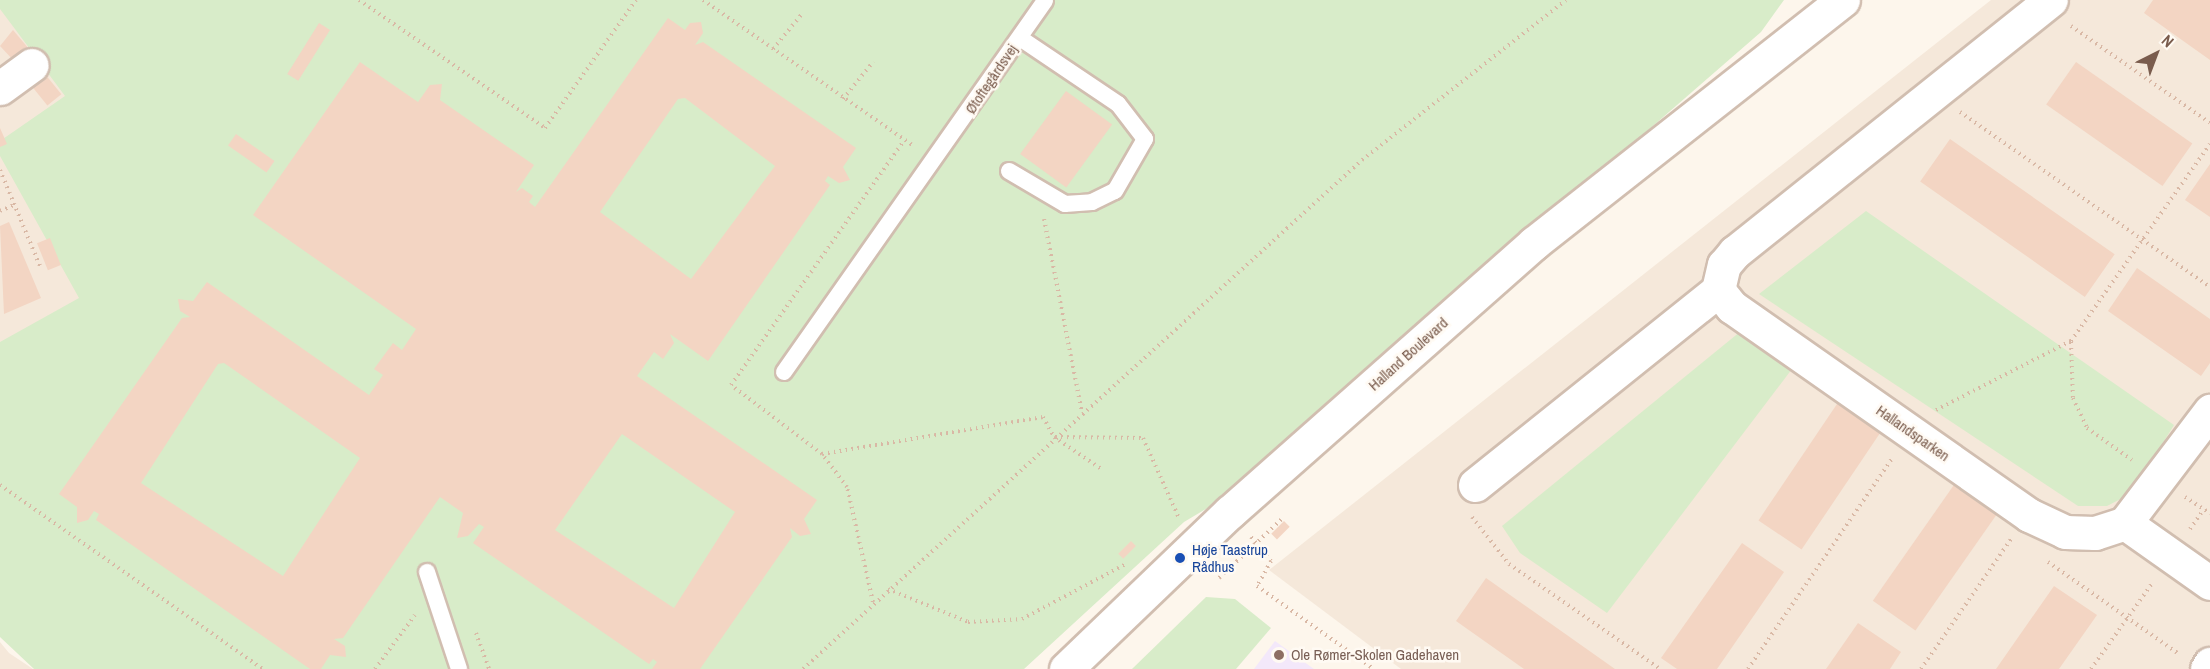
<!DOCTYPE html>
<meta charset="utf-8">
<style>
body{margin:0}
#map{position:relative;width:2210px;height:669px;overflow:hidden;background:#fdf6ec;font-family:"Archivo Narrow",sans-serif}
div>[style]{position:absolute}
.residential>*{inset:0;background:#f5e8da}
.education>*{inset:0;background:#f3e8fa}
.green>*{inset:0;background:#d8ecc9}
.building>*{inset:0;background:#f3d5c3;transform-origin:0 0}
.path>*{height:4px;margin-top:-2px;transform-origin:0;background:repeating-linear-gradient(90deg,#d9b8a5 0 1.5px,transparent 0 6px)}
.roads{filter:drop-shadow(2px 0 #d1beb0) drop-shadow(-2px 0 #d1beb0) drop-shadow(0 2px #d1beb0) drop-shadow(0 -2px #d1beb0)}
.lane>*{height:16px;margin:-8px;padding:0 8px;transform-origin:8px;border-radius:8px;background:#fff}
.street>*{height:33px;margin:-16.5px;padding:0 16.5px;transform-origin:16.5px;border-radius:16.5px;background:#fff}
.secondary>*{height:33px;margin:-16.5px;padding:0 16.5px;transform-origin:16.5px;border-radius:16.5px;background:#fff}
.dots>*{width:16px;height:16px;translate:-50% -50%;box-sizing:border-box;border:3px solid #fffaf3;border-radius:50%}
span{translate:-50% -50%;white-space:nowrap;text-align:center;line-height:1.15;-webkit-text-stroke:5px #fffaf3;paint-order:stroke}
.street-label{font-size:15px;color:#7a5c4d}
.transit-label{font-size:15px;color:#164399}
.left{translate:0 -50%;text-align:left}
.education-label{font-size:15px;color:#785e54}
.north{position:absolute;left:2126px;top:24px;width:60px;height:60px;-webkit-text-stroke:4px #fffaf3;paint-order:stroke;rotate:42deg;font-size:16px;font-weight:700;line-height:24px;text-align:center;color:#7a5c4d}
.north::after{content:'';display:block;margin:auto;width:21px;height:27px;background:#7a5c4d;clip-path:polygon(50% 0,100% 100%,50% 72%,0 100%)}
</style>
<div id="map">
<div class="residential">
<i style="clip-path:polygon(0 0,8px 0,76px 102px,101px 302px,0 355px)"></i>
<i style="clip-path:polygon(1991px 0,2210px 0,2210px 669px,1401px 669px,1269px 570px)"></i>
<i style="clip-path:polygon(0 642px,9px 653px,33px 669px,0 669px)"></i>
</div>
<div class="education">
<i style="clip-path:polygon(1275px 641px,1314px 669px,1254px 669px)"></i>
</div>
<div class="green">
<i style="clip-path:polygon(0 0,1784px 0,1761px 32px,1226px 497px,1184px 522px,1024px 669px,34px 669px,0 637px,0 342px,79px 298px,0 156px,0 141px,65px 96px,0 9px)"></i>
<i style="clip-path:polygon(1866px 211px,2174px 425px,2132px 493px,2107px 506px,2078px 506px,1759px 294px)"></i>
<i style="clip-path:polygon(1741px 331px,1795px 365px,1607px 613px,1520px 553px,1502px 526px)"></i>
<i style="clip-path:polygon(1206px 597px,1235px 599px,1271px 628px,1236px 669px,1132px 669px)"></i>
</div>
<div class="building">
<i style="clip-path:polygon(2153px 0,2210px 0,2210px 60px,2144px 13px)"></i>
<i style="clip-path:polygon(evenodd,668px 18px,685px 30px,690px 23px,701px 22px,703px 33px,695px 45px,703px 42px,856px 148px,843px 167px,850px 180px,839px 183px,828px 176px,825px 181px,830px 185px,708px 361px,670px 334px,674px 343px,663px 359px,654px 352px,637px 376px,817px 500px,804px 519px,811px 534px,800px 536px,790px 528px,792px 537px,700px 669px,652px 669px,657px 662px,653px 659px,649px 664px,473px 543px,484px 527px,479px 524px,468px 536px,457px 538px,463px 513px,440px 497px,343px 638px,334px 639px,345px 646px,346px 657px,330px 655px,321px 669px,310px 669px,96px 520px,99px 514px,94px 511px,88px 520px,77px 523px,77px 507px,59px 494px,182px 318px,190px 317px,180px 311px,178px 299px,193px 301px,207px 282px,369px 395px,383px 375px,374px 369px,393px 343px,402px 350px,416px 329px,253px 215px,360px 62px,418px 102px,430px 85px,442px 84px,440px 100px,534px 165px,516px 192px,522px 188px,533px 196px,529px 202px,535px 207px,668px 18px,685px 98px,775px 166px,691px 279px,600px 212px,678px 99px,685px 98px,668px 18px,224px 363px,360px 458px,283px 576px,141px 483px,218px 364px,224px 363px,668px 18px,622px 434px,735px 512px,674px 608px,555px 530px,622px 434px)"></i>
<i style="left:319px;top:23px;width:13px;height:60px;rotate:32deg"></i>
<i style="clip-path:polygon(13px 30px,29px 49px,15px 62px,0 46px)"></i>
<i style="left:2076px;top:62px;width:142px;height:52px;rotate:35deg"></i>
<i style="left:45px;top:74px;width:26px;height:18px;rotate:51deg"></i>
<i style="left:1066px;top:91px;width:57px;height:78px;rotate:36deg"></i>
<i style="clip-path:polygon(0 128px,7px 144px,0 147px)"></i>
<i style="left:236px;top:134px;width:47px;height:14px;rotate:35deg"></i>
<i style="left:1950px;top:139px;width:201px;height:52px;rotate:35deg"></i>
<i style="clip-path:polygon(2210px 164px,2210px 217px,2185px 200px)"></i>
<i style="clip-path:polygon(9px 222px,41px 298px,4px 314px,0 226px)"></i>
<i style="left:50px;top:238px;width:29px;height:14px;rotate:68deg"></i>
<i style="clip-path:polygon(2137px 268px,2210px 319px,2210px 363px,2201px 376px,2108px 311px)"></i>
<i style="left:1839px;top:401px;width:52px;height:144px;rotate:34deg"></i>
<i style="left:1956px;top:482px;width:52px;height:145px;rotate:35deg"></i>
<i style="left:1284px;top:521px;width:8px;height:18px;rotate:45deg"></i>
<i style="left:1131px;top:541px;width:7px;height:18px;rotate:45deg"></i>
<i style="clip-path:polygon(1742px 543px,1784px 572px,1717px 669px,1677px 669px,1661px 658px)"></i>
<i style="clip-path:polygon(1486px 578px,1615px 669px,1524px 669px,1456px 621px)"></i>
<i style="clip-path:polygon(2054px 586px,2097px 615px,2059px 669px,1996px 669px)"></i>
<i style="clip-path:polygon(1858px 623px,1901px 652px,1890px 669px,1826px 669px)"></i>
</div>
<div class="path">
<i style="left:359px;top:0;width:226px;rotate:34.5deg"></i>
<i style="left:545px;top:128px;width:157px;rotate:-54.6deg"></i>
<i style="left:703px;top:0;width:257px;rotate:34.7deg"></i>
<i style="left:2071px;top:26px;width:169px;rotate:34.9deg"></i>
<i style="left:773px;top:49px;width:45px;rotate:-50.4deg"></i>
<i style="left:843px;top:99px;width:48px;rotate:-51deg"></i>
<i style="left:1960px;top:112px;width:305px;rotate:35deg"></i>
<i style="left:0;top:170px;width:104px;rotate:67.4deg"></i>
<i style="left:0;top:211px;width:15px;rotate:-23deg"></i>
<i style="left:1044px;top:219px;width:197px;rotate:78.9deg"></i>
<i style="left:2071px;top:342px;width:56px;rotate:88deg"></i>
<i style="left:2073px;top:398px;width:33px;rotate:65deg"></i>
<i style="left:2087px;top:428px;width:55px;rotate:35.4deg"></i>
<i style="left:1936px;top:410px;width:152px;rotate:-27.1deg"></i>
<i style="left:2071px;top:341px;width:241px;rotate:-54.8deg"></i>
<i style="left:1055px;top:437px;width:88px;rotate:0.7deg"></i>
<i style="left:1143px;top:438px;width:88px;rotate:65.8deg"></i>
<i style="left:822px;top:454px;width:224px;rotate:-9.5deg"></i>
<i style="left:1043px;top:417px;width:23px;rotate:61deg"></i>
<i style="left:1054px;top:437px;width:59px;rotate:34deg"></i>
<i style="left:0;top:485px;width:321px;rotate:35deg"></i>
<i style="left:2185px;top:497px;width:30px;rotate:33deg"></i>
<i style="left:1472px;top:517px;width:60px;rotate:51.8deg"></i>
<i style="left:1509px;top:564px;width:184px;rotate:34.8deg"></i>
<i style="left:2190px;top:529px;width:24px;rotate:-55deg"></i>
<i style="left:1251px;top:537px;width:31px;rotate:50deg"></i>
<i style="left:1271px;top:561px;width:29px;rotate:119deg"></i>
<i style="left:1257px;top:586px;width:143px;rotate:35.4deg"></i>
<i style="left:2048px;top:562px;width:160px;rotate:35.1deg"></i>
<i style="left:1219px;top:578px;width:89px;rotate:-43.2deg"></i>
<i style="left:888px;top:589px;width:87px;rotate:22.4deg"></i>
<i style="left:968px;top:622px;width:54px;rotate:-3.2deg"></i>
<i style="left:1022px;top:619px;width:118px;rotate:-27.9deg"></i>
<i style="left:873px;top:602px;width:118px;rotate:-102.7deg"></i>
<i style="left:847px;top:487px;width:41px;rotate:-127.1deg"></i>
<i style="left:822px;top:454px;width:114px;rotate:-142.8deg"></i>
<i style="left:731px;top:385px;width:299px;rotate:-54.7deg"></i>
<i style="left:476px;top:633px;width:38px;rotate:70deg"></i>
<i style="left:375px;top:669px;width:67px;rotate:-53.5deg"></i>
<i style="left:803px;top:669px;width:756px;rotate:-42.32deg"></i>
<i style="left:1362px;top:160px;width:259px;rotate:-38.1deg"></i>
<i style="left:1748px;top:669px;width:257px;rotate:-55.6deg"></i>
<i style="left:1921px;top:669px;width:158px;rotate:-55.3deg"></i>
<i style="left:2091px;top:669px;width:107px;rotate:-54.5deg"></i>
</div>
<div class="roads">
<div class="lane">
<i style="left:1009px;top:171px;width:65px;rotate:30.5deg"></i>
<i style="left:1065px;top:204px;width:27px;rotate:-4deg"></i>
<i style="left:1092px;top:202px;width:25px;rotate:-26deg"></i>
<i style="left:1115px;top:191px;width:60px;rotate:-60deg"></i>
<i style="left:1145px;top:139px;width:44px;rotate:-127.6deg"></i>
<i style="left:1118px;top:104px;width:118px;rotate:-146deg"></i>
<i style="left:784px;top:372px;width:454px;rotate:-54.9deg"></i>
<i style="left:427px;top:572px;width:102px;rotate:71.7deg"></i>
</div>
<div class="street">
<i style="left:0;top:88px;width:39px;rotate:-36deg"></i>
<i style="left:1718px;top:290px;width:22px;rotate:51deg"></i>
<i style="left:1732px;top:307px;width:363px;rotate:35deg"></i>
<i style="left:2029px;top:515px;width:40px;rotate:25deg"></i>
<i style="left:2065px;top:532px;width:30px;rotate:2deg"></i>
<i style="left:2095px;top:533px;width:32px;rotate:-18deg"></i>
<i style="left:2125px;top:523px;width:141px;rotate:-52.8deg"></i>
<i style="left:1475px;top:485px;width:312px;rotate:-38.7deg"></i>
<i style="left:1718px;top:290px;width:26px;rotate:-77deg"></i>
<i style="left:1724px;top:265px;width:17px;rotate:-50deg"></i>
<i style="left:1735px;top:252px;width:404px;rotate:-38.6deg"></i>
<i style="left:2125px;top:523px;width:104px;rotate:35.2deg"></i>
<i style="left:2207px;top:669px;width:6px;rotate:-59deg"></i>
</div>
<div class="secondary">
<i style="left:1066px;top:669px;width:227px;rotate:-43.8deg"></i>
<i style="left:1230px;top:512px;width:406px;rotate:-41.5deg"></i>
<i style="left:1534px;top:243px;width:393px;rotate:-38.2deg"></i>
</div>
</div>
<div class="dots">
<i style="left:1180px;top:558px;background:#1a4fb4"></i>
<i style="left:1279px;top:655px;background:#8d6e63"></i>
</div>
<div class="street-label">
<span style="left:991px;top:79px;rotate:-56deg">Øtoftegårdsvej</span>
<span style="left:1408px;top:354px;rotate:-42deg">Halland Boulevard</span>
<span style="left:1913px;top:433px;rotate:35deg">Hallandsparken</span>
</div>
<div class="transit-label">
<span class="left" style="left:1192px;top:558px">Høje Taastrup<br>Rådhus</span>
</div>
<div class="education-label">
<span class="left" style="left:1291px;top:655px">Ole Rømer-Skolen Gadehaven</span>
</div>
<div class="north">N</div>
</div>
